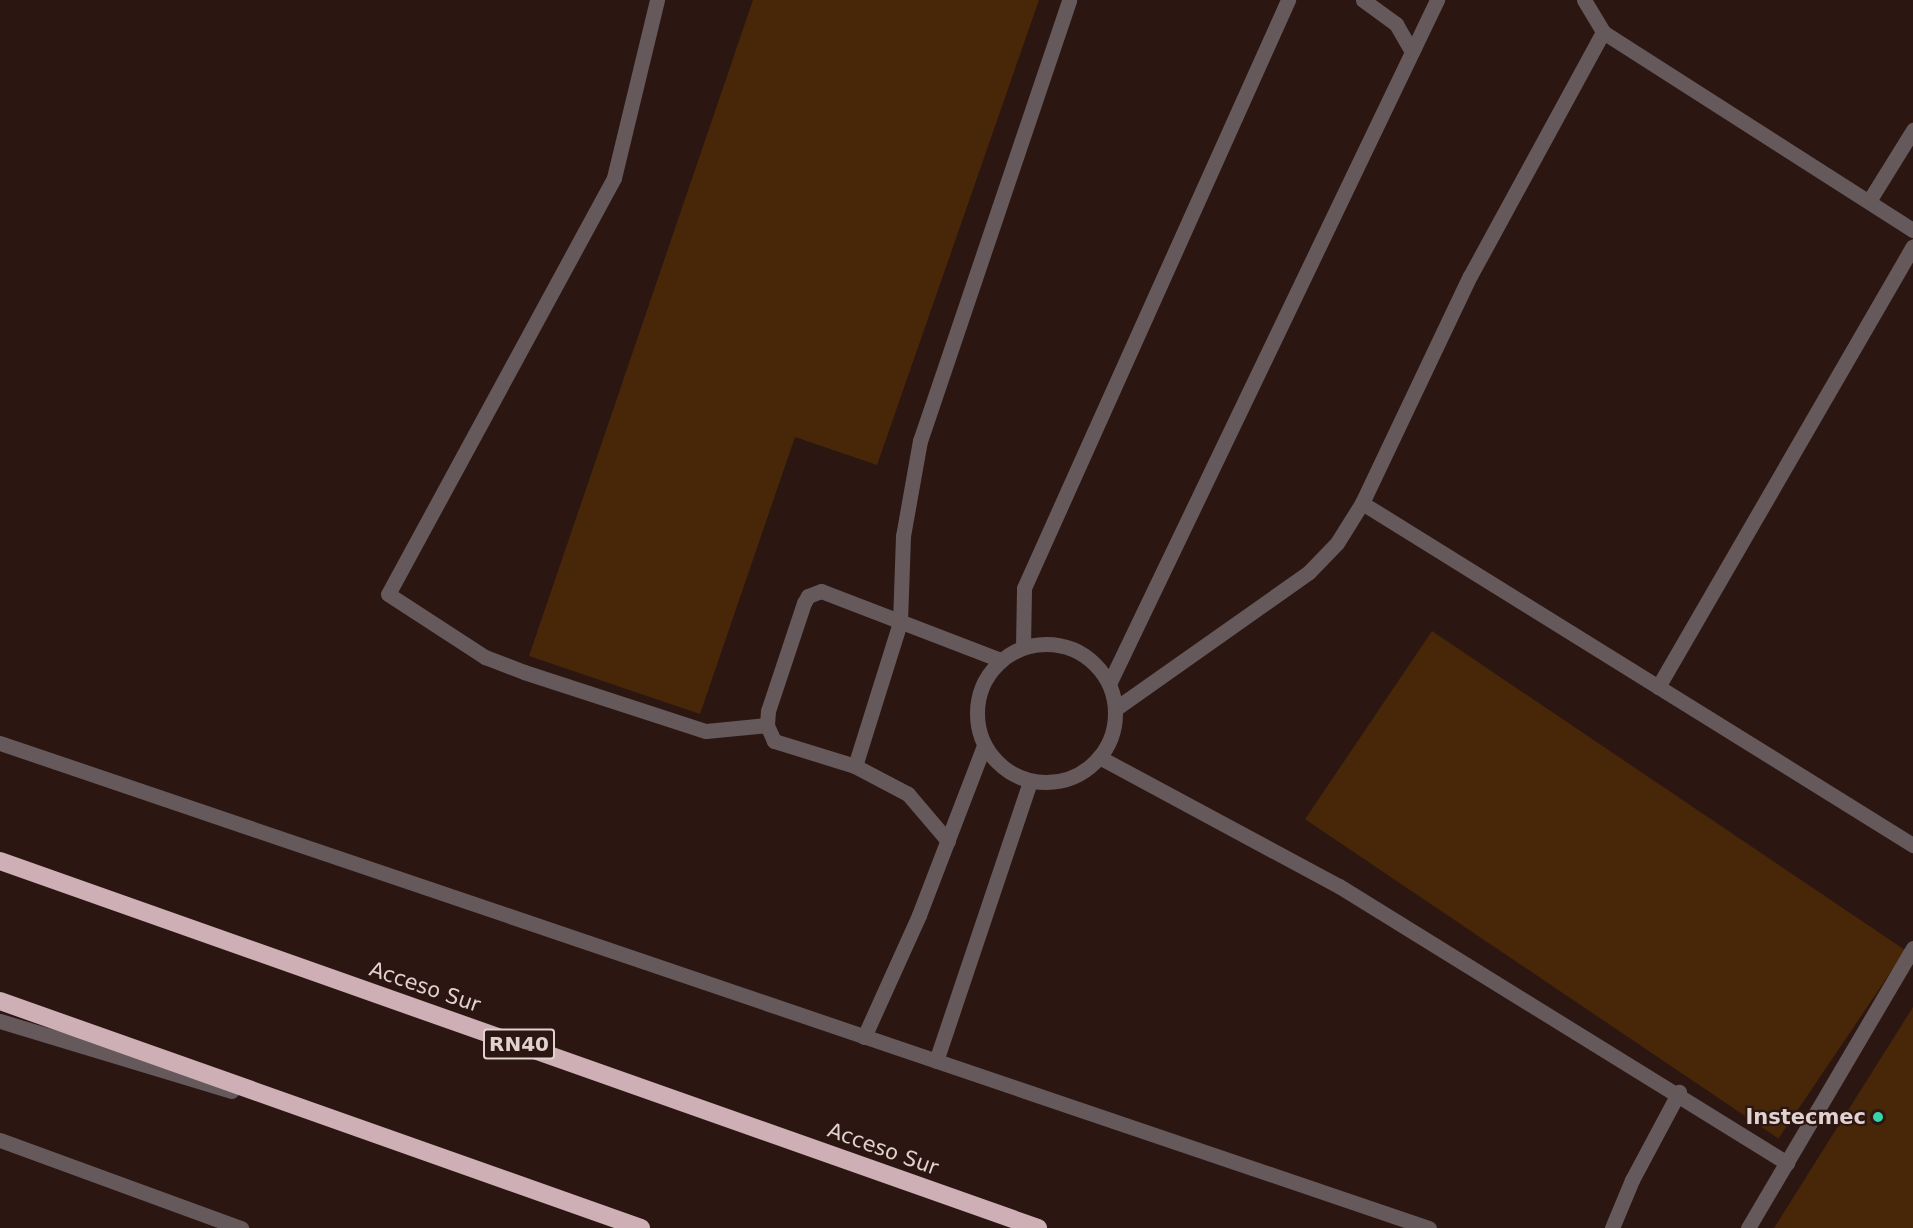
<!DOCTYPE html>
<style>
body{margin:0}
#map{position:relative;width:1913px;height:1228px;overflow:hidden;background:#2b1612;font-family:"DejaVu Sans",sans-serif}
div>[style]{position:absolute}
.building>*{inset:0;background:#482709;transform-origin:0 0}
.minor>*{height:15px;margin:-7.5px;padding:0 7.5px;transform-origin:7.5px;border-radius:7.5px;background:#65595c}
.minor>.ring{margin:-7.5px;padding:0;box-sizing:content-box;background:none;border:15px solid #65595c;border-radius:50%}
.highway>*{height:18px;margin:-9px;padding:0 9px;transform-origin:9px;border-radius:9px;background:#cdafb5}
.dots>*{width:16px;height:16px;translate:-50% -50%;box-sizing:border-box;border:3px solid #2b1612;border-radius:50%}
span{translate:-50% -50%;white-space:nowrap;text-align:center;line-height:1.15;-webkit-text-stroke:4.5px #2b1612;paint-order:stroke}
.shield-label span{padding:2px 4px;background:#2b1612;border:2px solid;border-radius:4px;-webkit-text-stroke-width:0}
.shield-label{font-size:20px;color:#e2d2cf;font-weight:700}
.street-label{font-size:21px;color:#e2d2cf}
.poi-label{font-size:21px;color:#e2d2cf;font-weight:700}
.right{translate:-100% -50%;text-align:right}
</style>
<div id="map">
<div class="building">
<i style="clip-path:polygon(753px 0,1039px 0,877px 465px,795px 437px,700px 714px,529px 656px)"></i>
<i style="left:1432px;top:631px;width:571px;height:227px;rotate:34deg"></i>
<i style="clip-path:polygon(1913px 1007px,1913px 1228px,1774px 1228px)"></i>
</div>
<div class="minor">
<i style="left:657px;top:0;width:183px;rotate:103.6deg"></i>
<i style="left:614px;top:178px;width:473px;rotate:118.5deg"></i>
<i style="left:388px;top:594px;width:116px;rotate:33deg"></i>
<i style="left:485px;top:657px;width:42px;rotate:21deg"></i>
<i style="left:524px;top:672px;width:191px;rotate:18deg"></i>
<i style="left:706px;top:731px;width:61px;rotate:-5.6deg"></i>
<i style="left:1363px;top:0;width:41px;rotate:36deg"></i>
<i style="left:1396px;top:24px;width:32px;rotate:60deg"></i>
<i style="left:1584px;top:0;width:37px;rotate:59deg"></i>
<i style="left:1603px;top:32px;width:368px;rotate:32.6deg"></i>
<i style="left:1869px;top:201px;width:84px;rotate:-58.2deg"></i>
<i style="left:1362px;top:503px;width:649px;rotate:31.83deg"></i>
<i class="ring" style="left:977px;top:644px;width:123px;height:123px"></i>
<i style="left:1023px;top:647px;width:59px;rotate:-89deg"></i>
<i style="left:1024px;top:588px;width:645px;rotate:-65.82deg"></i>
<i style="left:1109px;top:684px;width:759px;rotate:-64.38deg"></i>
<i style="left:1658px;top:687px;width:509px;rotate:-59.96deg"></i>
<i style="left:1115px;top:709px;width:237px;rotate:-35.2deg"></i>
<i style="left:1309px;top:572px;width:40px;rotate:-46deg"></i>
<i style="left:1337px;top:543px;width:47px;rotate:-58deg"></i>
<i style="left:1362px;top:503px;width:251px;rotate:-64.6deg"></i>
<i style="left:1470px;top:276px;width:278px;rotate:-61.4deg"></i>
<i style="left:0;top:743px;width:1509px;rotate:18.75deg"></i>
<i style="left:1099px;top:757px;width:272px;rotate:28.3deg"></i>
<i style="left:1339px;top:886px;width:527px;rotate:31.73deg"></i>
<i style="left:855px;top:766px;width:151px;rotate:-72.6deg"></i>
<i style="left:900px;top:622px;width:86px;rotate:-88deg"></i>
<i style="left:903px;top:536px;width:97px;rotate:-79.9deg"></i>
<i style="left:920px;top:441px;width:465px;rotate:-71.3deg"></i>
<i style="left:948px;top:841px;width:62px;rotate:-130.4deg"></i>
<i style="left:908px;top:794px;width:60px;rotate:-152.2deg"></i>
<i style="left:855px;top:766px;width:85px;rotate:-162.8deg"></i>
<i style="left:774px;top:741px;width:17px;rotate:-114deg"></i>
<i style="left:767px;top:725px;width:14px;rotate:-86deg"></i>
<i style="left:768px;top:711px;width:114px;rotate:-71.6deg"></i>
<i style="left:804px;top:603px;width:8px;rotate:-60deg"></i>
<i style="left:808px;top:596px;width:14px;rotate:-21deg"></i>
<i style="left:821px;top:591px;width:193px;rotate:21deg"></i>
<i style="left:0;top:1021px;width:242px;rotate:16.8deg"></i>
<i style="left:864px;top:1037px;width:134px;rotate:-65.7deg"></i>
<i style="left:919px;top:915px;width:181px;rotate:-69deg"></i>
<i style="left:936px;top:1061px;width:295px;rotate:-71.4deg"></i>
<i style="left:0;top:1140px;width:257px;rotate:20.1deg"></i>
<i style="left:1612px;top:1228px;width:52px;rotate:-67.4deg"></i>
<i style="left:1632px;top:1180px;width:100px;rotate:-61.9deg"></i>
<i style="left:1748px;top:1228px;width:325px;rotate:-59.5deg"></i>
</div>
<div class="highway">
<i style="left:0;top:861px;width:1101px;rotate:19.47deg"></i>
<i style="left:0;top:1001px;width:680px;rotate:19.5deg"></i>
</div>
<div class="dots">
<i style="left:1878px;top:1117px;background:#36d4a7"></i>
</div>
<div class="shield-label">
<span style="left:519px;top:1044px">RN40</span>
</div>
<div class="street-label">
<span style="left:425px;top:987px;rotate:19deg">Acceso Sur</span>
<span style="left:883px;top:1149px;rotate:20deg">Acceso Sur</span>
</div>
<div class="poi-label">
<span class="right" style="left:1866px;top:1117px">Instecmec</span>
</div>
</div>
